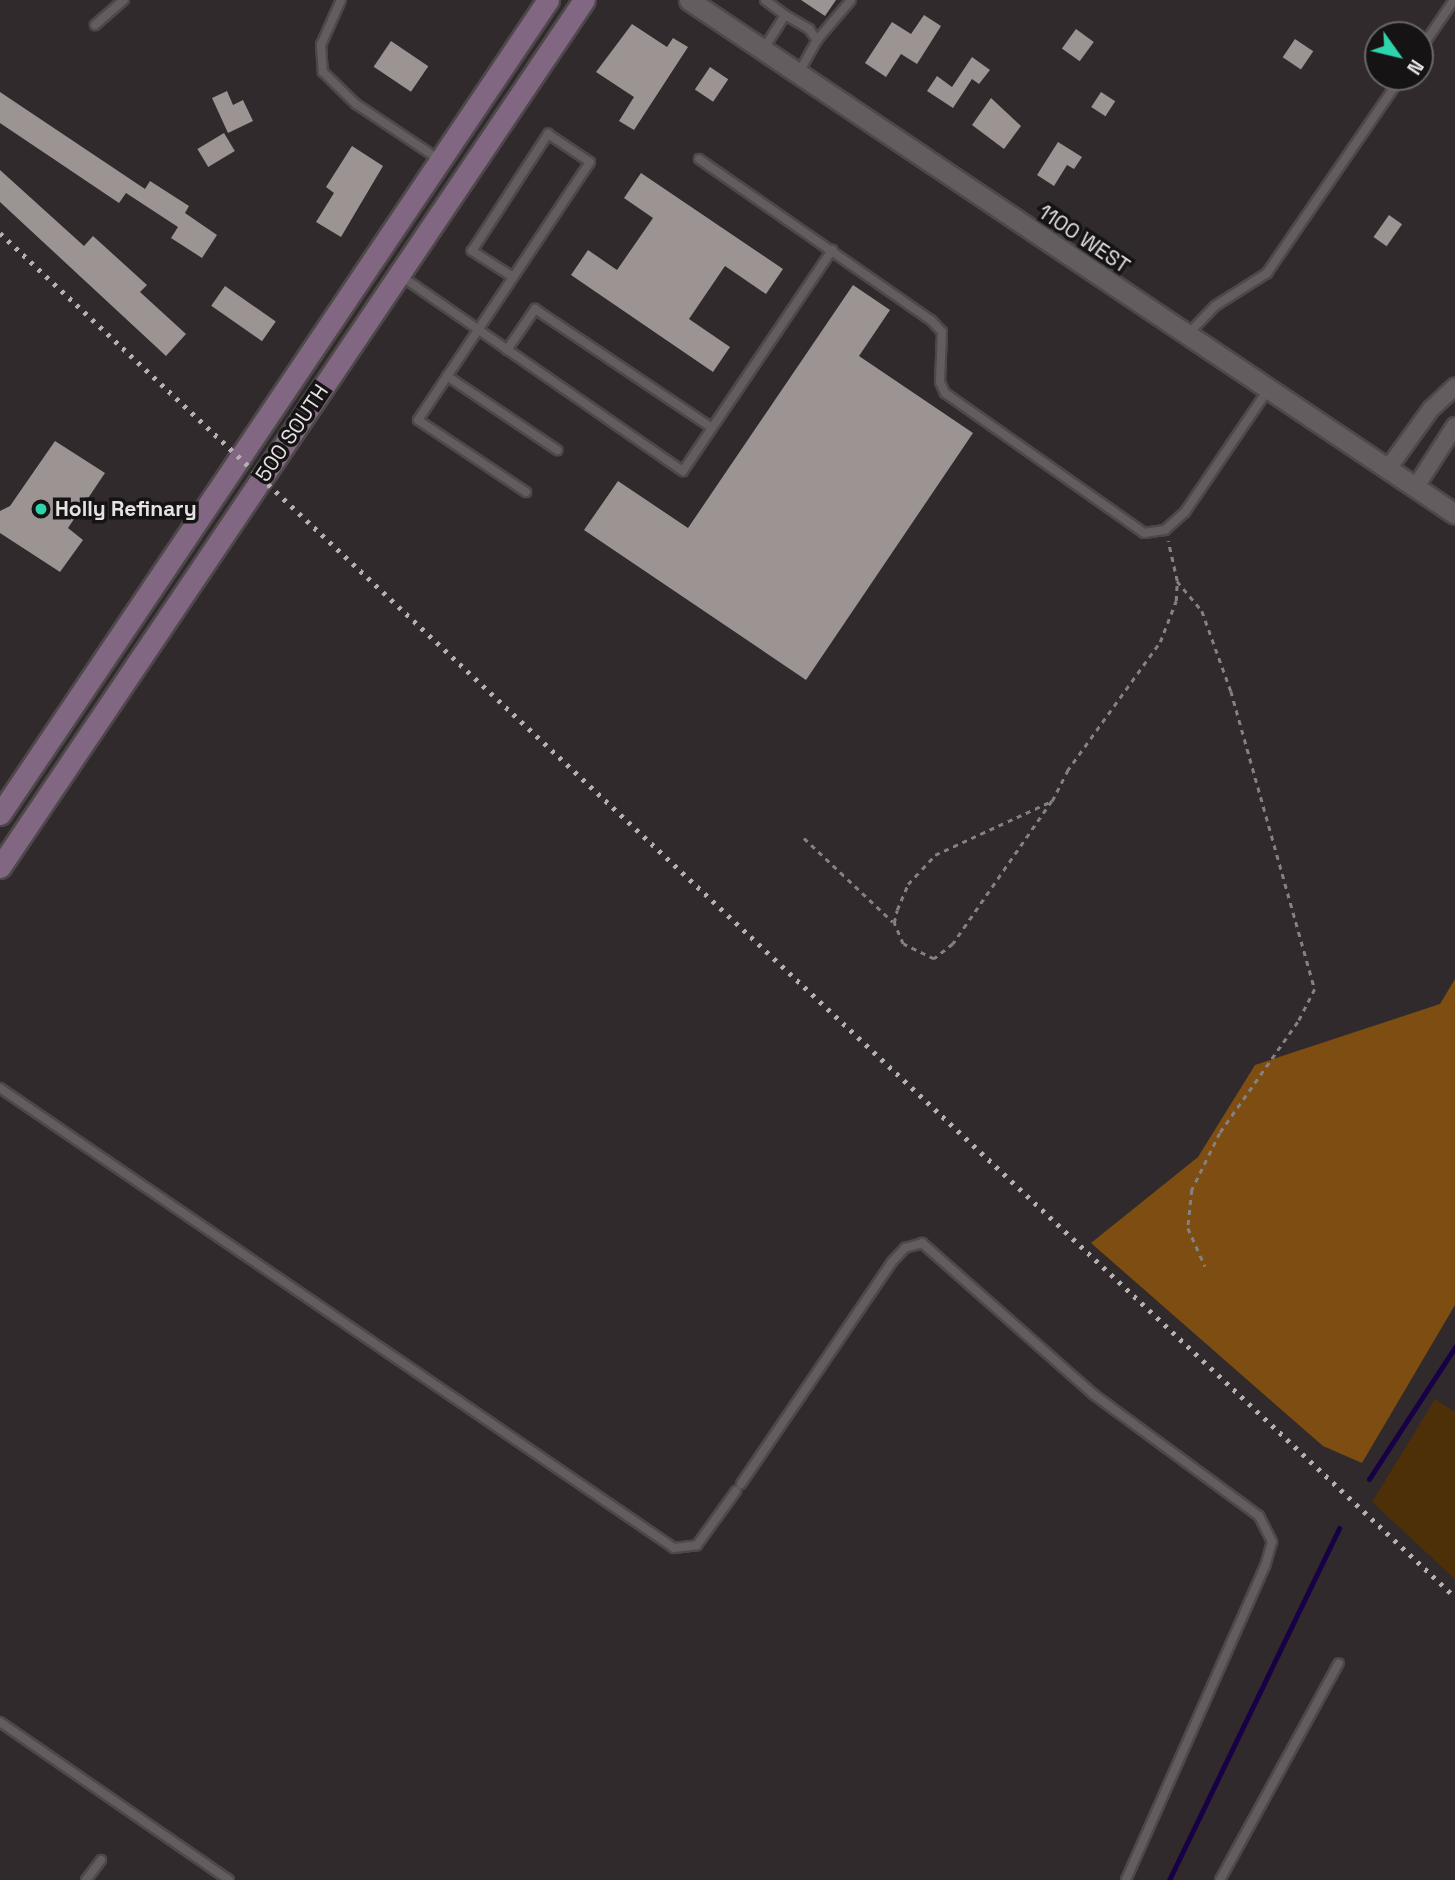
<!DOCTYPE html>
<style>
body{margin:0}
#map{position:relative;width:1455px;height:1880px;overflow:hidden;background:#302a2c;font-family:"Space Grotesk",sans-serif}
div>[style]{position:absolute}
.green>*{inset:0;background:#4d2f08}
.forest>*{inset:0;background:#7d4d11}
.stream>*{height:5px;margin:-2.5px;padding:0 2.5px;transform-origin:2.5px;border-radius:2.5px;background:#170045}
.building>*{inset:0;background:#9b9492;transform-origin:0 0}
.path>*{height:2.5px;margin-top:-1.25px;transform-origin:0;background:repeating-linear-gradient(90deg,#858082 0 5px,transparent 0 10px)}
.roads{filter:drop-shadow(2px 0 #4e484a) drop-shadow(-2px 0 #4e484a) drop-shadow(0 2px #4e484a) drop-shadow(0 -2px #4e484a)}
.service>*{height:8px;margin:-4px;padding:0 4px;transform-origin:4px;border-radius:4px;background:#645d5f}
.minor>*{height:16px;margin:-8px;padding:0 8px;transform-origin:8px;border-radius:8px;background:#645d5f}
.tertiary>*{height:19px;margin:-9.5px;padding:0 9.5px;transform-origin:9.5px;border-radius:9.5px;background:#645d5f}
.secondary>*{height:21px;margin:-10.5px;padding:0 10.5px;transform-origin:10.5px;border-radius:10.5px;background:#826782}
.rail>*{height:5px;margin-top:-2.5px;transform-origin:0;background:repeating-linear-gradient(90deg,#b5b0b1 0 3.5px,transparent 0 10.5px)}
.dots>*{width:19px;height:19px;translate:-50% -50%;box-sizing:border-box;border:4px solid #161314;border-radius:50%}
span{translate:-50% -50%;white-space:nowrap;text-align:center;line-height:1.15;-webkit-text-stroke:7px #161314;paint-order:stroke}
.street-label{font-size:21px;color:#e6e2e3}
.poi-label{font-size:21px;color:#e6e2e3;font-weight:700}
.left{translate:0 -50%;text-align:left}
.north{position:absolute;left:1364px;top:21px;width:70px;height:70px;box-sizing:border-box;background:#161314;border:2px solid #696667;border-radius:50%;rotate:124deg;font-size:19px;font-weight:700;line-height:28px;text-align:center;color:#e6e2e3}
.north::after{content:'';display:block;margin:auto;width:24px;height:32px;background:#2ed4ab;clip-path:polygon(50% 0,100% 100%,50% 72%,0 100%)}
</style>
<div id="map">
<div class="green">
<i style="clip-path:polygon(1435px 1399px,1455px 1412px,1455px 1579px,1372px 1502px)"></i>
</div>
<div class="forest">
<i style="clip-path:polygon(1455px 979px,1455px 1305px,1362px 1463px,1323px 1446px,1091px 1243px,1198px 1157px,1255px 1065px,1440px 1004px)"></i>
</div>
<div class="stream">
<i style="left:1369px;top:1479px;width:158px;rotate:-56.9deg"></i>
<i style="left:1169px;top:1880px;width:391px;rotate:-64.2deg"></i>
</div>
<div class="building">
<i style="clip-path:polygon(801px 0,836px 0,825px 16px)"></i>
<i style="clip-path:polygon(924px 15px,941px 26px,917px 64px,901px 54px,886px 77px,865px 63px,892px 22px,911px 34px)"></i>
<i style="clip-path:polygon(632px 24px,667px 47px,673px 38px,688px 47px,634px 130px,619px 121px,634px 97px,596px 72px)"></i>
<i style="left:1076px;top:29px;width:22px;height:24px;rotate:36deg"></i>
<i style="left:1295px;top:39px;width:22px;height:22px;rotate:34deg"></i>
<i style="left:391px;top:41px;width:45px;height:31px;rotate:34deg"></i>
<i style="clip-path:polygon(972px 57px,990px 70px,979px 84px,972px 79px,953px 108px,927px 91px,937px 76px,952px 87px)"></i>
<i style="left:710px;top:67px;width:22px;height:27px;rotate:34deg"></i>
<i style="clip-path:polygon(227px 91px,233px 105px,243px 100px,253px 121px,228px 133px,212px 98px)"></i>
<i style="clip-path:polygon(0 92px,145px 189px,150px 181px,189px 206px,185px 213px,217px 235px,202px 258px,171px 238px,178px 227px,126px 193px,119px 203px,0 123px)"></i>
<i style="left:1101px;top:92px;width:17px;height:18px;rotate:33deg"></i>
<i style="clip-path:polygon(991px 98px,1021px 126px,1004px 149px,972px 125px)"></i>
<i style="left:224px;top:133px;width:21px;height:31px;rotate:59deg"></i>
<i style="clip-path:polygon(1058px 142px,1082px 157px,1074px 169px,1067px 165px,1054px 186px,1037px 175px)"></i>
<i style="clip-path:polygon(352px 146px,383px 166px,341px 237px,316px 222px,334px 193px,326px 187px)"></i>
<i style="clip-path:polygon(0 170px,84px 246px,93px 236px,147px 285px,140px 292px,186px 334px,166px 356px,0 202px)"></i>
<i style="clip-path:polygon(641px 173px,783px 269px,766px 294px,725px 266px,689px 319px,730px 347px,713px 372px,571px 275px,588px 250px,617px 270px,653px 218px,624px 198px)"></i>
<i style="left:1389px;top:215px;width:16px;height:27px;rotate:35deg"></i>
<i style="clip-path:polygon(853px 285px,890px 310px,859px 356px,973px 433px,806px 680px,584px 530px,618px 481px,688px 528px)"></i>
<i style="left:225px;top:286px;width:62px;height:24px;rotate:35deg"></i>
<i style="clip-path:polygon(55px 441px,105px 473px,68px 528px,83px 540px,60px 572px,0 533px,0 511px,10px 506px)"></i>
</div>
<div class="path">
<i style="left:1177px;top:581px;width:39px;rotate:50deg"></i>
<i style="left:1202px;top:611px;width:85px;rotate:70.1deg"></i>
<i style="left:1231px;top:691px;width:310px;rotate:74.3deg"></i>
<i style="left:1315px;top:989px;width:37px;rotate:117deg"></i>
<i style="left:1298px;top:1022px;width:136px;rotate:125.1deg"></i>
<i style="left:1220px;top:1133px;width:64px;rotate:116.2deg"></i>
<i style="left:1192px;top:1190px;width:38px;rotate:96deg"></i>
<i style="left:1188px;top:1228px;width:42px;rotate:65.9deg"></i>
<i style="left:1052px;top:801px;width:174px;rotate:124.7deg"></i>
<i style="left:953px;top:944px;width:24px;rotate:142deg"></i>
<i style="left:934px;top:959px;width:34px;rotate:-154deg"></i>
<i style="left:903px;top:944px;width:23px;rotate:-113deg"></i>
<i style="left:894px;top:923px;width:13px;rotate:-77deg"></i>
<i style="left:897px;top:910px;width:28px;rotate:-67deg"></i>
<i style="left:908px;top:884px;width:40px;rotate:-47deg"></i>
<i style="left:935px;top:855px;width:129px;rotate:-24.8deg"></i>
<i style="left:1052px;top:801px;width:34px;rotate:-63deg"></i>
<i style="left:1067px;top:771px;width:159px;rotate:-54.2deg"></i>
<i style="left:1160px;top:642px;width:44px;rotate:-68.7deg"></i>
<i style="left:1176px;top:601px;width:20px;rotate:-87deg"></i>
<i style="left:1177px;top:581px;width:41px;rotate:-102.7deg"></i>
<i style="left:804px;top:838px;width:122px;rotate:43.3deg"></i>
</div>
<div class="roads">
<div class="service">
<i style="left:341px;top:0;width:49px;rotate:114deg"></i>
<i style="left:321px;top:45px;width:27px;rotate:86deg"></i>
<i style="left:323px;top:72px;width:46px;rotate:44.1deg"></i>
<i style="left:356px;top:104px;width:101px;rotate:33.7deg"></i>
<i style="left:785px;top:15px;width:28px;rotate:30deg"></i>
<i style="left:809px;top:29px;width:14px;rotate:54deg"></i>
<i style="left:817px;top:40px;width:39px;rotate:119deg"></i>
<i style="left:95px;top:25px;width:38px;rotate:-41deg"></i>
<i style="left:817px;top:40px;width:52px;rotate:-49.6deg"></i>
<i style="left:763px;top:50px;width:41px;rotate:-57.8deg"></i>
<i style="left:785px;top:15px;width:25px;rotate:-143deg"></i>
<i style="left:1420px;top:50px;width:60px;rotate:-55.8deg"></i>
<i style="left:699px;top:159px;width:282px;rotate:34.8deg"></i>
<i style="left:931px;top:320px;width:16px;rotate:47deg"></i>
<i style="left:942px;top:332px;width:50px;rotate:92.3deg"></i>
<i style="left:940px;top:382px;width:12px;rotate:66deg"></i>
<i style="left:945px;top:393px;width:243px;rotate:35.1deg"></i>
<i style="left:1144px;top:533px;width:21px;rotate:-8deg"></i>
<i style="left:1165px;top:530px;width:27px;rotate:-42deg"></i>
<i style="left:1185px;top:512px;width:148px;rotate:-55.8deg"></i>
<i style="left:401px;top:276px;width:343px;rotate:34.7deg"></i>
<i style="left:683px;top:471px;width:267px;rotate:-56deg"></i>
<i style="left:513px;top:277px;width:49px;rotate:-147.6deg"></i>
<i style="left:472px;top:251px;width:140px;rotate:-57deg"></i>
<i style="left:548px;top:134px;width:50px;rotate:33.7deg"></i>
<i style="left:590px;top:162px;width:310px;rotate:123.7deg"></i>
<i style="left:418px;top:420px;width:130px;rotate:33.7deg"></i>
<i style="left:1189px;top:333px;width:37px;rotate:-46deg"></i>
<i style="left:1215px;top:306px;width:62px;rotate:-32.4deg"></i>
<i style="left:1267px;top:273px;width:237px;rotate:-55.6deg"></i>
<i style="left:507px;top:350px;width:50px;rotate:-55.7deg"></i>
<i style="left:535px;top:309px;width:213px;rotate:33.9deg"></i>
<i style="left:447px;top:376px;width:133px;rotate:33.9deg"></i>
<i style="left:0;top:1088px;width:816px;rotate:34.31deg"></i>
<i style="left:674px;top:1548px;width:23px;rotate:-7deg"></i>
<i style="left:697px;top:1545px;width:67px;rotate:-54.2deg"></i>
<i style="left:741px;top:1484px;width:267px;rotate:-55.8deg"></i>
<i style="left:891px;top:1263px;width:21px;rotate:-47deg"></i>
<i style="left:905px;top:1248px;width:18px;rotate:-16deg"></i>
<i style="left:922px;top:1243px;width:228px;rotate:41.4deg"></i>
<i style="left:1093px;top:1394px;width:206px;rotate:36.3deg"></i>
<i style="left:1259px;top:1516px;width:29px;rotate:63deg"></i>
<i style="left:1272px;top:1542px;width:25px;rotate:106deg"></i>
<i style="left:1265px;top:1566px;width:343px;rotate:113.9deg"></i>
<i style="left:0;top:1722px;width:278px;rotate:34.6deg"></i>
<i style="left:86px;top:1880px;width:25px;rotate:-53deg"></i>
<i style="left:1220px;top:1880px;width:247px;rotate:-61.3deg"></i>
</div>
<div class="minor">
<i style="left:1387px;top:470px;width:75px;rotate:-54.2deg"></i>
<i style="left:1431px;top:409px;width:33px;rotate:-43deg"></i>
<i style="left:1415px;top:488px;width:74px;rotate:-57.2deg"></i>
</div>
<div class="tertiary">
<i style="left:689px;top:0;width:922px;rotate:33.86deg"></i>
</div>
<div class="secondary">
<i style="left:0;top:814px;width:981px;rotate:-56.05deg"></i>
<i style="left:0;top:867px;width:1045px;rotate:-56.04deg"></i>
</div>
</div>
<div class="rail">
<i style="left:0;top:233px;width:1994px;rotate:43.15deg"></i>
</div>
<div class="dots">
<i style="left:41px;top:509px;background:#2ed4ab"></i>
</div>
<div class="street-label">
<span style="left:1084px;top:239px;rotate:34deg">1100 WEST</span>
<span style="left:292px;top:433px;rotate:-56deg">500 SOUTH</span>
</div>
<div class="poi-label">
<span class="left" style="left:55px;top:509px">Holly Refinary</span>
</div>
<div class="north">N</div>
</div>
